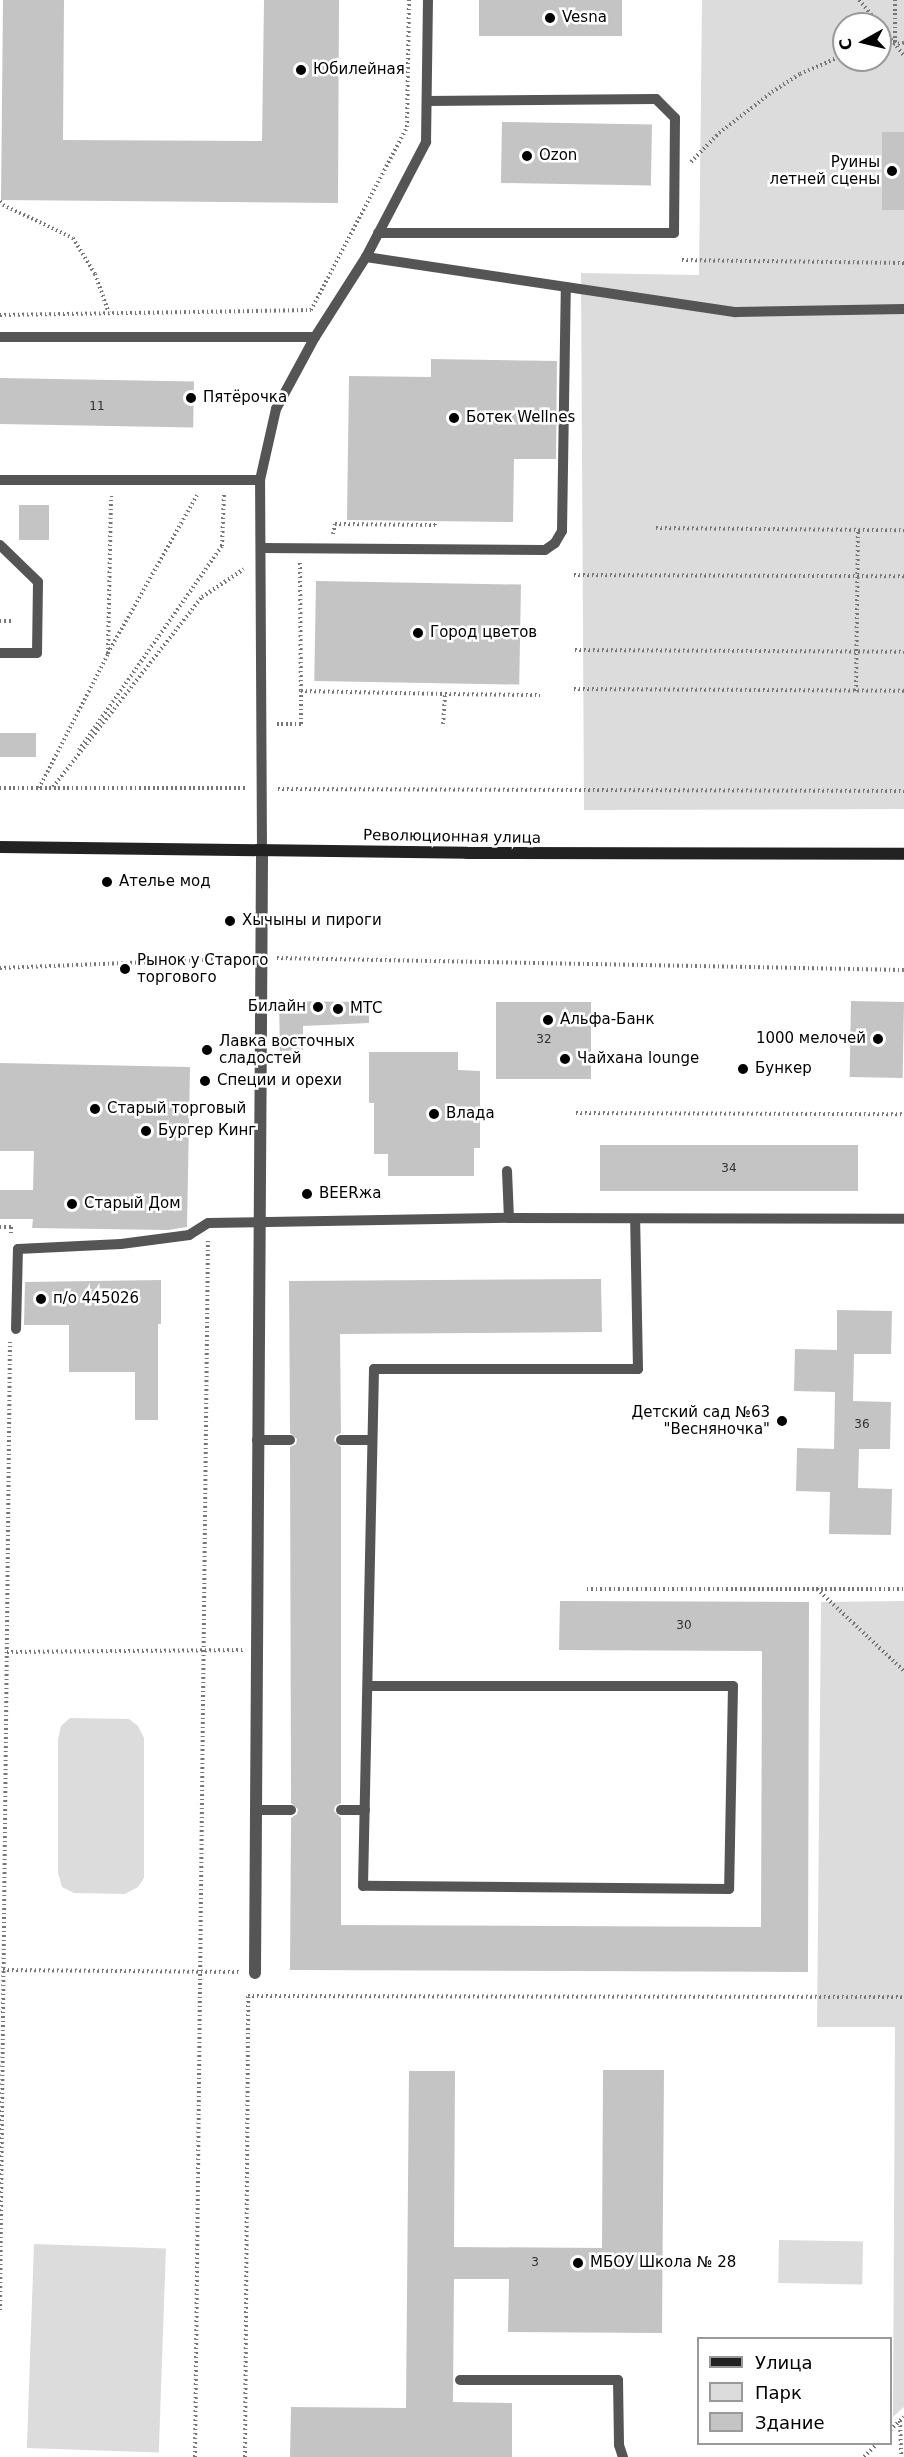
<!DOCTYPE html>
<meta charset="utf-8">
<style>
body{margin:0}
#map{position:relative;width:904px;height:2457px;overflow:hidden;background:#fff;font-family:"DejaVu Sans",sans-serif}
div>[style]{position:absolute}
.green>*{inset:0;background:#dcdcdc;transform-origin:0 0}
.building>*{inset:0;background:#c4c4c4;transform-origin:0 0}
.path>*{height:4px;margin-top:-2px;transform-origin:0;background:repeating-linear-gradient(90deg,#777 0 1.5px,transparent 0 4.5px)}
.lane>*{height:10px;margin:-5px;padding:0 5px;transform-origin:5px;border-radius:5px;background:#555}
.street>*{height:12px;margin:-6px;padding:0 6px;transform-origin:6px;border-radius:6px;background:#555}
.secondary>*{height:12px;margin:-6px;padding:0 6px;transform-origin:6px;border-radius:6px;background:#222}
.dots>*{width:16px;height:16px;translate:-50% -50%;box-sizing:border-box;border:3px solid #fff;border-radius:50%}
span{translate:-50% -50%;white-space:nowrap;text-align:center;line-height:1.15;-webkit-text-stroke:5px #fff;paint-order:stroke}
.number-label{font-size:12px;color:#313131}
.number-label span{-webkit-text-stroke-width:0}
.poi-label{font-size:15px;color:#000}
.left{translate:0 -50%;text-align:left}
.right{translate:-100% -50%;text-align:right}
.street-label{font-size:15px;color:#000}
.legend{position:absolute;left:697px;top:2337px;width:195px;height:108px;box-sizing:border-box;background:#fff;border:2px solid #999;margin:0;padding:8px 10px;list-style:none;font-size:18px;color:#000}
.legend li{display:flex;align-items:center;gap:12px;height:30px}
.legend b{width:30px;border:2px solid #999}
.north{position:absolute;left:832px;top:12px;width:60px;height:60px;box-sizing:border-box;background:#fff;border:2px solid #999;border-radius:50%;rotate:262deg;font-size:16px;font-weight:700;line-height:24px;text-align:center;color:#000}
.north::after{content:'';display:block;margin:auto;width:21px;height:27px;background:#000;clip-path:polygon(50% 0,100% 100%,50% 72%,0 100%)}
</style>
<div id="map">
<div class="green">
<i style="clip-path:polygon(evenodd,702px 0,904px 0,904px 809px,584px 810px,581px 273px,699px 275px,702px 0,844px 24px,880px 24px,880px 60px,844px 60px,844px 24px)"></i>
<i style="clip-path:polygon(904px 1601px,904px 2407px,893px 2417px,895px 2027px,817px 2027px,821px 1602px)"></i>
<i style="clip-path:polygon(70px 1718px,129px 1719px,138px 1726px,144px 1738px,144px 1878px,138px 1887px,125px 1894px,74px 1893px,62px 1887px,58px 1873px,58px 1740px,61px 1726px)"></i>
<i style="left:779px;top:2240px;width:84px;height:43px;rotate:1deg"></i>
<i style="left:34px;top:2244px;width:132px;height:204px;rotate:2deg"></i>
</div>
<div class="building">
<i style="clip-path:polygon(3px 0,64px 0,63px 140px,262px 141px,264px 0,339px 0,338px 203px,1px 200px)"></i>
<i style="left:479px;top:0;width:143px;height:36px"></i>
<i style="left:502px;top:122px;width:150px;height:61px;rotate:1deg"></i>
<i style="left:882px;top:132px;width:22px;height:78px"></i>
<i style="clip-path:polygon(431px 359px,557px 361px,556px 459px,514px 459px,513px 522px,347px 520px,349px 376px,431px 377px)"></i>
<i style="left:0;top:378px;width:194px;height:46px;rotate:1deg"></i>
<i style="left:19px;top:505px;width:30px;height:35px"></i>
<i style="left:316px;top:581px;width:205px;height:100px;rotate:1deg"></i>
<i style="left:0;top:733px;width:36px;height:24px"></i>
<i style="clip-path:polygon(279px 1001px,369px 1002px,369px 1023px,303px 1026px,303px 1050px,280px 1051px)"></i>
<i style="left:851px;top:1001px;width:53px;height:76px;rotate:1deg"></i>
<i style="left:496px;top:1002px;width:95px;height:77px"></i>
<i style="clip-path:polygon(369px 1052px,458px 1052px,458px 1070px,480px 1071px,480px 1148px,474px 1148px,474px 1176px,388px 1176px,388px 1154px,374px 1154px,374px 1103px,369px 1103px)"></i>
<i style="clip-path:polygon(0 1063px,190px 1067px,187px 1227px,168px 1230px,32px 1228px,33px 1219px,0 1219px,0 1190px,33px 1190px,34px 1151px,0 1151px)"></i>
<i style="left:858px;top:1145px;width:46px;height:258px;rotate:90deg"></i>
<i style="clip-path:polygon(601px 1279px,602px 1332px,340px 1334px,341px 1433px,335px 1436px,334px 1441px,341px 1447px,341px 1803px,335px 1806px,334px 1811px,341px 1818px,341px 1925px,761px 1927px,762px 1651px,559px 1650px,560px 1601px,809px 1602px,808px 1972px,290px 1970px,291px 1818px,297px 1814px,298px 1809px,291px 1803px,290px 1447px,296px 1444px,297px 1439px,290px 1433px,289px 1281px)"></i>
<i style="clip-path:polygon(161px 1280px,161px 1324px,158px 1324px,158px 1420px,135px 1420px,135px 1372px,69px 1372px,69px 1325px,24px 1325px,25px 1282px)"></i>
<i style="clip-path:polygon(837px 1310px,892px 1311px,891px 1354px,854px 1354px,853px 1401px,891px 1402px,890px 1449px,859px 1449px,858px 1488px,892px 1489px,891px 1535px,829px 1534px,830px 1492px,796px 1491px,797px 1448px,834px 1449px,835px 1392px,794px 1391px,795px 1349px,837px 1350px)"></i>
<i style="clip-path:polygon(603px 2070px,664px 2070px,662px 2333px,508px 2332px,509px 2279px,454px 2279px,453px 2402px,512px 2403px,512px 2457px,290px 2457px,291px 2407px,406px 2408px,409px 2071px,455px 2071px,454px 2247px,602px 2248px)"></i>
</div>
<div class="path">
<i style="left:859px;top:0;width:31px;rotate:50deg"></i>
<i style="left:895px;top:0;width:42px;rotate:90deg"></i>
<i style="left:880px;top:25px;width:39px;rotate:52deg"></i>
<i style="left:880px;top:45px;width:24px;rotate:-5deg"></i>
<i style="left:691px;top:162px;width:40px;rotate:-46deg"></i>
<i style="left:719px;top:133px;width:67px;rotate:-37.7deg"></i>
<i style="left:772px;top:92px;width:33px;rotate:-33deg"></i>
<i style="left:800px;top:74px;width:48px;rotate:-23.4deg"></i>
<i style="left:0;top:201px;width:5px;rotate:53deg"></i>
<i style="left:3px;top:205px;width:77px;rotate:25.2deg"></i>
<i style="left:73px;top:238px;width:42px;rotate:58.6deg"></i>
<i style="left:95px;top:274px;width:41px;rotate:70.3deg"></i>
<i style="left:682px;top:260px;width:222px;rotate:0.8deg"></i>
<i style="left:0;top:315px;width:311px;rotate:-0.9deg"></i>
<i style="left:311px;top:310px;width:207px;rotate:-62.3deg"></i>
<i style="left:407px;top:127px;width:127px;rotate:-89.1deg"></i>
<i style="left:656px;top:528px;width:248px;rotate:0.5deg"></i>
<i style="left:333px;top:534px;width:10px;rotate:-79deg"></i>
<i style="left:335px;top:524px;width:100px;rotate:0.6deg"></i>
<i style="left:435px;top:525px;width:4px;rotate:-90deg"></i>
<i style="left:300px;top:563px;width:128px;rotate:89.6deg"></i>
<i style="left:574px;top:575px;width:330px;rotate:0.2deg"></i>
<i style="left:0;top:621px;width:13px"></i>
<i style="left:575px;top:650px;width:329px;rotate:0.3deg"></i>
<i style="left:108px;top:653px;width:181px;rotate:-60.6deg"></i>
<i style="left:574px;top:689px;width:330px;rotate:0.3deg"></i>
<i style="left:856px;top:691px;width:161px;rotate:-89.3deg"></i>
<i style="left:277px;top:724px;width:24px"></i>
<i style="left:301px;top:724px;width:33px;rotate:-90deg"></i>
<i style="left:301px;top:691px;width:144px;rotate:1.2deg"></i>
<i style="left:443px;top:724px;width:30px;rotate:-86deg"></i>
<i style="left:445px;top:694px;width:95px;rotate:0.6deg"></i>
<i style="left:79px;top:750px;width:249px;rotate:-55deg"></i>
<i style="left:222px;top:546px;width:52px;rotate:-87.8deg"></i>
<i style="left:53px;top:787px;width:241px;rotate:-51.9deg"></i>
<i style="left:202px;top:597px;width:50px;rotate:-33.7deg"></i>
<i style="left:0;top:788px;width:246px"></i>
<i style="left:39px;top:788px;width:151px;rotate:-62.8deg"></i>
<i style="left:108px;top:654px;width:158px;rotate:-88.9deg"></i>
<i style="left:278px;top:789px;width:626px;rotate:0.18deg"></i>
<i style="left:277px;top:958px;width:627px;rotate:1.1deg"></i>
<i style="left:0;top:968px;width:245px;rotate:-2.3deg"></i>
<i style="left:576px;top:1113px;width:328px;rotate:0.2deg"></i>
<i style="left:0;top:1227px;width:11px"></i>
<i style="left:11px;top:1227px;width:9px;rotate:90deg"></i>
<i style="left:587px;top:1589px;width:317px"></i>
<i style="left:817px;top:1589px;width:120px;rotate:43.3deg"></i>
<i style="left:7px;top:1652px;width:236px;rotate:-0.5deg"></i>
<i style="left:3px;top:1970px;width:237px;rotate:0.5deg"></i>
<i style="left:0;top:2310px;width:968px;rotate:-89.41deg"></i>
<i style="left:900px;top:2421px;width:36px;rotate:88deg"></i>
<i style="left:890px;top:2430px;width:19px;rotate:-43deg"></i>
<i style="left:195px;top:2457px;width:1217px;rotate:-89.39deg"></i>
<i style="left:245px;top:2457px;width:461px;rotate:-89.6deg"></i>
<i style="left:248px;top:1996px;width:656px;rotate:0.09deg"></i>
<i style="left:864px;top:2457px;width:18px;rotate:-45deg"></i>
</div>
<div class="lane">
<i style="left:378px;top:233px;width:296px"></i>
<i style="left:674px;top:233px;width:115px;rotate:-89.5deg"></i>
<i style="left:675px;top:118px;width:27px;rotate:-135deg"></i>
<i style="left:656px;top:99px;width:229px;rotate:179.5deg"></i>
<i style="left:366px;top:257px;width:374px;rotate:8.5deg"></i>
<i style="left:736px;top:312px;width:168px;rotate:-1deg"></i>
<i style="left:0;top:337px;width:315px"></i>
<i style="left:0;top:480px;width:260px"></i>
<i style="left:0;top:545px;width:53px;rotate:44.2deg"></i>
<i style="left:38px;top:582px;width:71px;rotate:90.8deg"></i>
<i style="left:37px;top:653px;width:37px;rotate:180deg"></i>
<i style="left:261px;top:548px;width:284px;rotate:0.4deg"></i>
<i style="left:545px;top:550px;width:12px;rotate:-35deg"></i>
<i style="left:555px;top:543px;width:14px;rotate:-60deg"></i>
<i style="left:562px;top:531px;width:244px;rotate:-89.1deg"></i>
<i style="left:262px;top:851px;width:371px;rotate:-90.3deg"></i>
<i style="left:260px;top:480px;width:73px;rotate:-77.3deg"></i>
<i style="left:276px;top:409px;width:82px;rotate:-61.6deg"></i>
<i style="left:315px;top:337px;width:95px;rotate:-57.5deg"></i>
<i style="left:366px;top:257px;width:130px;rotate:-62.4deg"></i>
<i style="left:426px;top:142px;width:142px;rotate:-89.2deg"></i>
<i style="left:507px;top:1171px;width:47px;rotate:87.6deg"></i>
<i style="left:16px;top:1329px;width:80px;rotate:-88.6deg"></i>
<i style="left:18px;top:1249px;width:103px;rotate:-2.8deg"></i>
<i style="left:121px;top:1244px;width:69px;rotate:-7.5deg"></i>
<i style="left:189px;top:1235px;width:22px;rotate:-32deg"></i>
<i style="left:208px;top:1223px;width:301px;rotate:-1deg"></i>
<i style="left:509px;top:1218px;width:395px;rotate:0.1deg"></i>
<i style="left:257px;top:1440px;width:33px"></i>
<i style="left:341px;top:1440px;width:31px"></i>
<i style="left:368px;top:1686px;width:365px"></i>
<i style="left:733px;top:1686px;width:203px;rotate:91.1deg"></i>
<i style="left:729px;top:1889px;width:366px;rotate:-179.5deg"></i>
<i style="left:363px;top:1886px;width:517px;rotate:-88.78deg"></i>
<i style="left:374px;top:1369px;width:264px"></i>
<i style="left:638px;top:1369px;width:150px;rotate:-91.1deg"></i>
<i style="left:255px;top:1810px;width:36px"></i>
<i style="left:341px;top:1810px;width:24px"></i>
<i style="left:460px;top:2380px;width:158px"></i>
<i style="left:618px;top:2380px;width:65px;rotate:89.1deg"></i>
<i style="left:619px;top:2445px;width:13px;rotate:72deg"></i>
</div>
<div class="street">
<i style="left:255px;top:1973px;width:1122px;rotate:-89.64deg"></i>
</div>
<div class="secondary">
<i style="left:0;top:847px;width:467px;rotate:0.7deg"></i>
<i style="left:467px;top:853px;width:437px;rotate:0.1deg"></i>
</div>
<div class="dots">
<i style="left:550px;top:18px;background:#000"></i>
<i style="left:301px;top:70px;background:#000"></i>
<i style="left:527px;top:156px;background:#000"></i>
<i style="left:892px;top:171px;background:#000"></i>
<i style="left:191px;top:398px;background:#000"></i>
<i style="left:454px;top:418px;background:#000"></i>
<i style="left:418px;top:633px;background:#000"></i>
<i style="left:107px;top:882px;background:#000"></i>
<i style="left:230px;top:921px;background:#000"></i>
<i style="left:125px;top:969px;background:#000"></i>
<i style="left:318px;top:1007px;background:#000"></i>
<i style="left:338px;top:1009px;background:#000"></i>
<i style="left:548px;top:1020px;background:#000"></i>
<i style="left:878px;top:1039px;background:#000"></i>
<i style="left:207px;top:1050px;background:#000"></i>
<i style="left:565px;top:1059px;background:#000"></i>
<i style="left:743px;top:1069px;background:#000"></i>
<i style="left:205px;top:1081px;background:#000"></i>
<i style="left:95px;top:1109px;background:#000"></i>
<i style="left:434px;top:1114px;background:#000"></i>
<i style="left:146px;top:1131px;background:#000"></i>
<i style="left:307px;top:1194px;background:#000"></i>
<i style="left:72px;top:1204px;background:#000"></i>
<i style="left:41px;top:1299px;background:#000"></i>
<i style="left:782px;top:1421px;background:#000"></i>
<i style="left:578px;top:2263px;background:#000"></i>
</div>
<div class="number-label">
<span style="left:97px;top:407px">11</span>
<span style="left:544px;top:1040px">32</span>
<span style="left:729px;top:1169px">34</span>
<span style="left:862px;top:1425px">36</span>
<span style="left:684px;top:1626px">30</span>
<span style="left:535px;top:2263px">3</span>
</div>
<div class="poi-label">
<span class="left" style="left:562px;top:18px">Vesna</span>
<span class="left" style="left:313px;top:70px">Юбилейная</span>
<span class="left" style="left:539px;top:156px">Ozon</span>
<span class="right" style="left:880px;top:171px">Руины<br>летней сцены</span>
<span class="left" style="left:203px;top:398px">Пятёрочка</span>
<span class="left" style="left:466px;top:418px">Ботек Wellnes</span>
<span class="left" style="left:430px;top:633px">Город цветов</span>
<span class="left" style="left:119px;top:882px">Ателье мод</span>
<span class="left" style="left:242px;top:921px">Хычыны и пироги</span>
<span class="left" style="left:137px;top:969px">Рынок у Старого<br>торгового</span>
<span class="right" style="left:306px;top:1007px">Билайн</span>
<span class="left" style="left:350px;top:1009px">МТС</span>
<span class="left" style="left:560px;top:1020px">Альфа-Банк</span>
<span class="right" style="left:866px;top:1039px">1000 мелочей</span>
<span class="left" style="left:219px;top:1050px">Лавка восточных<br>сладостей</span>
<span class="left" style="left:577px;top:1059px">Чайхана lounge</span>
<span class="left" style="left:755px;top:1069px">Бункер</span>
<span class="left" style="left:217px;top:1081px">Специи и орехи</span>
<span class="left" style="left:107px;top:1109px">Старый торговый</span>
<span class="left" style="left:446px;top:1114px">Влада</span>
<span class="left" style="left:158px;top:1131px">Бургер Кинг</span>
<span class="left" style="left:319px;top:1194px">BEERжа</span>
<span class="left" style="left:84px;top:1204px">Старый Дом</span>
<span class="left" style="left:53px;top:1299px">п/о 445026</span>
<span class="right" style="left:770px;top:1421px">Детский сад №63<br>"Весняночка"</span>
<span class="left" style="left:590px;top:2263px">МБОУ Школа № 28</span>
</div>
<div class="street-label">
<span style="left:452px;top:837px;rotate:1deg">Революционная улица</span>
</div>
<ul class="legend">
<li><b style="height:8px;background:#222"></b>Улица</li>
<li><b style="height:16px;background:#dcdcdc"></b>Парк</li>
<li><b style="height:16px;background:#c4c4c4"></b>Здание</li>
</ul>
<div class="north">С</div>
</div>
